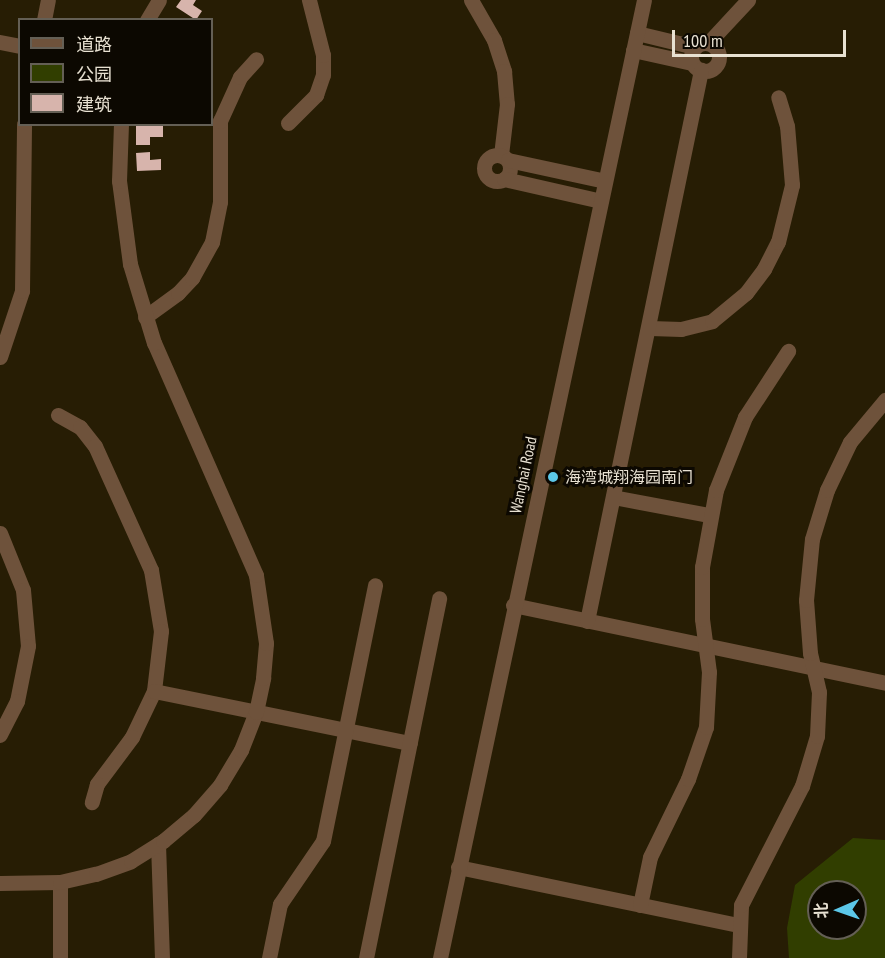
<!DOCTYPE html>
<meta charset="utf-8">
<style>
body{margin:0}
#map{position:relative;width:885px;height:958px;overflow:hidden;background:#271d04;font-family:"PT Sans Narrow","Noto Sans SC",sans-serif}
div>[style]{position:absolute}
.green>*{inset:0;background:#313e00}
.building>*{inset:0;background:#d7b4ac}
.minor>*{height:15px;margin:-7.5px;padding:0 7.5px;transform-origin:7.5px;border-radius:7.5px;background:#6e523b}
.minor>.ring{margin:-7.5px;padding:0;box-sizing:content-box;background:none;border:15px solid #6e523b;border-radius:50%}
.dots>*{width:16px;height:16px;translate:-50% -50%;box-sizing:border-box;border:3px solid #0c0801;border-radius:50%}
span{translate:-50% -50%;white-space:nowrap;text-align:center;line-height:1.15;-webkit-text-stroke:6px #0c0801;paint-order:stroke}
.street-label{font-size:16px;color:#e8e1d2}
.poi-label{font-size:16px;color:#e8e1d2}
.left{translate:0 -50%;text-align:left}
.legend{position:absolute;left:18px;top:18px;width:195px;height:108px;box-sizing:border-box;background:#0c0801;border:2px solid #645f55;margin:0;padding:8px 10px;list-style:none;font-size:18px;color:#e8e1d2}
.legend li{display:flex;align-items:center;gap:12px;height:30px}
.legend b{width:30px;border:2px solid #645f55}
.north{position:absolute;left:807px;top:880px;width:60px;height:60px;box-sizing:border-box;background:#0c0801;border:2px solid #645f55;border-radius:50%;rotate:268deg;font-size:16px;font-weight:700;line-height:24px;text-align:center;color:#e8e1d2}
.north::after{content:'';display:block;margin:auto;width:21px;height:27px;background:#5cc7e8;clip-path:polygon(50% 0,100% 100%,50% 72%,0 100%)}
.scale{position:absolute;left:672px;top:30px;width:174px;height:27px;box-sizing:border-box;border:3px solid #e8e1d2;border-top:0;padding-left:8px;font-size:18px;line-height:21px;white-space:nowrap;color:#e8e1d2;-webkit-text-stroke:4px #0c0801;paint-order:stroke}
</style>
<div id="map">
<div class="green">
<i style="clip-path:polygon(evenodd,853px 838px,885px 840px,885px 958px,789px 958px,787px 928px,795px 885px,853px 838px,819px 892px,855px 892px,855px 928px,819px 928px,819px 892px)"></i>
</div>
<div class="building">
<i style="clip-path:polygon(181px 0,196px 0,193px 5px,202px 11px,196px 20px,176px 7px)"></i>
<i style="clip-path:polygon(136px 125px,163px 125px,163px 137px,150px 137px,150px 145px,136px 145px)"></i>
<i style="clip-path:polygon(150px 152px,150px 160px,161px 159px,161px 170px,137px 171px,136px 153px)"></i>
</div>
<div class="minor">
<i style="left:471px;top:0;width:46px;rotate:60.1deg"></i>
<i style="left:494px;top:40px;width:33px;rotate:72deg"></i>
<i style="left:504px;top:71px;width:33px;rotate:85deg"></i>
<i style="left:507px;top:104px;width:51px;rotate:96.7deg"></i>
<i style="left:44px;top:20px;width:20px;rotate:-79deg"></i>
<i style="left:147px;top:20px;width:23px;rotate:-59deg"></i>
<i style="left:637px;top:33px;width:60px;rotate:13.6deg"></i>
<i style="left:0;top:42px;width:20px;rotate:11deg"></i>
<i style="left:708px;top:43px;width:59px;rotate:-47.1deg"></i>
<i class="ring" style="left:691px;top:43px;width:13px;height:13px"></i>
<i style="left:633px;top:50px;width:60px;rotate:12.4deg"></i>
<i style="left:288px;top:123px;width:40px;rotate:-45deg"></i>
<i style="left:316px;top:95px;width:21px;rotate:-71deg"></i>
<i style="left:323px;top:75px;width:20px;rotate:-90deg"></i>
<i style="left:323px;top:55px;width:57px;rotate:-104.3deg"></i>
<i class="ring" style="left:484px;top:155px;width:11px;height:11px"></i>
<i style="left:508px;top:160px;width:99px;rotate:12.2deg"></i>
<i style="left:504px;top:179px;width:99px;rotate:12.8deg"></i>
<i style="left:145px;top:317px;width:41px;rotate:-36deg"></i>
<i style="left:178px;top:293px;width:21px;rotate:-47deg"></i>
<i style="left:192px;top:278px;width:41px;rotate:-60.9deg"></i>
<i style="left:212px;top:242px;width:41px;rotate:-78.7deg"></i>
<i style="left:220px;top:202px;width:81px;rotate:-90deg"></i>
<i style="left:220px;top:121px;width:48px;rotate:-65.6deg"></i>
<i style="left:240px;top:77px;width:24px;rotate:-48deg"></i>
<i style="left:650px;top:328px;width:31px;rotate:2deg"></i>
<i style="left:681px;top:329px;width:32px;rotate:-14deg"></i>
<i style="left:712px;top:321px;width:44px;rotate:-39.5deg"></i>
<i style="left:746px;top:293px;width:30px;rotate:-53deg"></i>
<i style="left:764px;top:269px;width:30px;rotate:-63deg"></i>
<i style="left:778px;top:242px;width:59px;rotate:-76.2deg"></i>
<i style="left:792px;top:185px;width:59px;rotate:-94.8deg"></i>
<i style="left:787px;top:126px;width:30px;rotate:-107deg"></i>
<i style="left:0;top:357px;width:70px;rotate:-71.6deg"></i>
<i style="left:22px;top:291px;width:167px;rotate:-89.3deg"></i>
<i style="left:58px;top:415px;width:25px;rotate:29deg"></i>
<i style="left:80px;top:427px;width:24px;rotate:52deg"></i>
<i style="left:95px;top:446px;width:136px;rotate:65.7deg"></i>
<i style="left:151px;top:570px;width:62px;rotate:80.7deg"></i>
<i style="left:161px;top:631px;width:60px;rotate:96.7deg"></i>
<i style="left:154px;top:691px;width:51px;rotate:115.6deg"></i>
<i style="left:132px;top:737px;width:59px;rotate:126.7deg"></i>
<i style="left:97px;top:784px;width:19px;rotate:106deg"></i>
<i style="left:613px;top:497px;width:98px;rotate:10.6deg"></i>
<i style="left:0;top:533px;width:61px;rotate:68deg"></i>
<i style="left:23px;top:590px;width:56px;rotate:84.9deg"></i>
<i style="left:28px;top:646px;width:56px;rotate:101.3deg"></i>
<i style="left:17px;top:701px;width:38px;rotate:117deg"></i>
<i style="left:513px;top:605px;width:380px;rotate:11.8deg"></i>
<i style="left:587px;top:621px;width:563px;rotate:-78.31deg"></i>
<i style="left:154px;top:691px;width:261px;rotate:11.5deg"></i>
<i style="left:158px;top:844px;width:114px;rotate:88deg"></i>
<i style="left:458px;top:867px;width:286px;rotate:11.7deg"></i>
<i style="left:60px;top:882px;width:76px;rotate:90deg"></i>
<i style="left:0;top:883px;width:60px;rotate:-1deg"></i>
<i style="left:60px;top:882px;width:37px;rotate:-13deg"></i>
<i style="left:96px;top:874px;width:37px;rotate:-20deg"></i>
<i style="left:131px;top:861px;width:38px;rotate:-32deg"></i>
<i style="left:163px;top:841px;width:40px;rotate:-40deg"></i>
<i style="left:194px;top:815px;width:40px;rotate:-49deg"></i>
<i style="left:220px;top:785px;width:41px;rotate:-59deg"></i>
<i style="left:241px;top:750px;width:41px;rotate:-68.5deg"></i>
<i style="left:256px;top:712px;width:35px;rotate:-78deg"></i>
<i style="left:263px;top:678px;width:35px;rotate:-85deg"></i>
<i style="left:266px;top:643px;width:69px;rotate:-98.4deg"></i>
<i style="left:256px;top:575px;width:253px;rotate:-113.7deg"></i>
<i style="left:154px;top:343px;width:83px;rotate:-106.9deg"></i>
<i style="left:130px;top:264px;width:84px;rotate:-97.5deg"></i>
<i style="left:119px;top:181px;width:57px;rotate:-88deg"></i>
<i style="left:640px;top:905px;width:49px;rotate:-78.2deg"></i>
<i style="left:650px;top:857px;width:87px;rotate:-64deg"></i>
<i style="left:688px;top:779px;width:55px;rotate:-70.9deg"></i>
<i style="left:706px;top:727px;width:55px;rotate:-86.9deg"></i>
<i style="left:709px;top:672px;width:53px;rotate:-97.5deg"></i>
<i style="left:702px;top:619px;width:52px;rotate:-90deg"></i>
<i style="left:702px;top:567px;width:78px;rotate:-79.7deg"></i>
<i style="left:716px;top:490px;width:79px;rotate:-68.3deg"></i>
<i style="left:745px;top:417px;width:79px;rotate:-56.9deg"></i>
<i style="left:269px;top:958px;width:55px;rotate:-78.5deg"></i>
<i style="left:280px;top:904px;width:76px;rotate:-55.7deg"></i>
<i style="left:323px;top:841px;width:261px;rotate:-78.5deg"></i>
<i style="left:366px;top:958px;width:367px;rotate:-78.5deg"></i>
<i style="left:440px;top:958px;width:979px;rotate:-77.98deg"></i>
<i style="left:739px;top:958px;width:53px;rotate:-87.8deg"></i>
<i style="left:741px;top:905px;width:134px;rotate:-62.9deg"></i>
<i style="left:802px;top:786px;width:52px;rotate:-73.3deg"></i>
<i style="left:817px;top:736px;width:44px;rotate:-87.4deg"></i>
<i style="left:819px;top:692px;width:40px;rotate:-103deg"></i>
<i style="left:810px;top:653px;width:53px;rotate:-94.3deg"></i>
<i style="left:806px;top:600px;width:61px;rotate:-84.4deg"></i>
<i style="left:812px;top:539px;width:51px;rotate:-73deg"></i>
<i style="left:827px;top:490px;width:53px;rotate:-64.4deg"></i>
<i style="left:850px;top:442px;width:55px;rotate:-50.2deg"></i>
</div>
<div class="dots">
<i style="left:553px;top:477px;background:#5cc7e8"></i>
</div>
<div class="street-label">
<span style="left:523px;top:475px;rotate:-78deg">Wanghai Road</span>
</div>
<div class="poi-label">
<span class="left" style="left:565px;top:477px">海湾城翔海园南门</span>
</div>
<ul class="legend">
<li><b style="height:8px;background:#6e523b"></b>道路</li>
<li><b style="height:16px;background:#313e00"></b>公园</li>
<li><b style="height:16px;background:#d7b4ac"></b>建筑</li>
</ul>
<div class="north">北</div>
<div class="scale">100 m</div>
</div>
